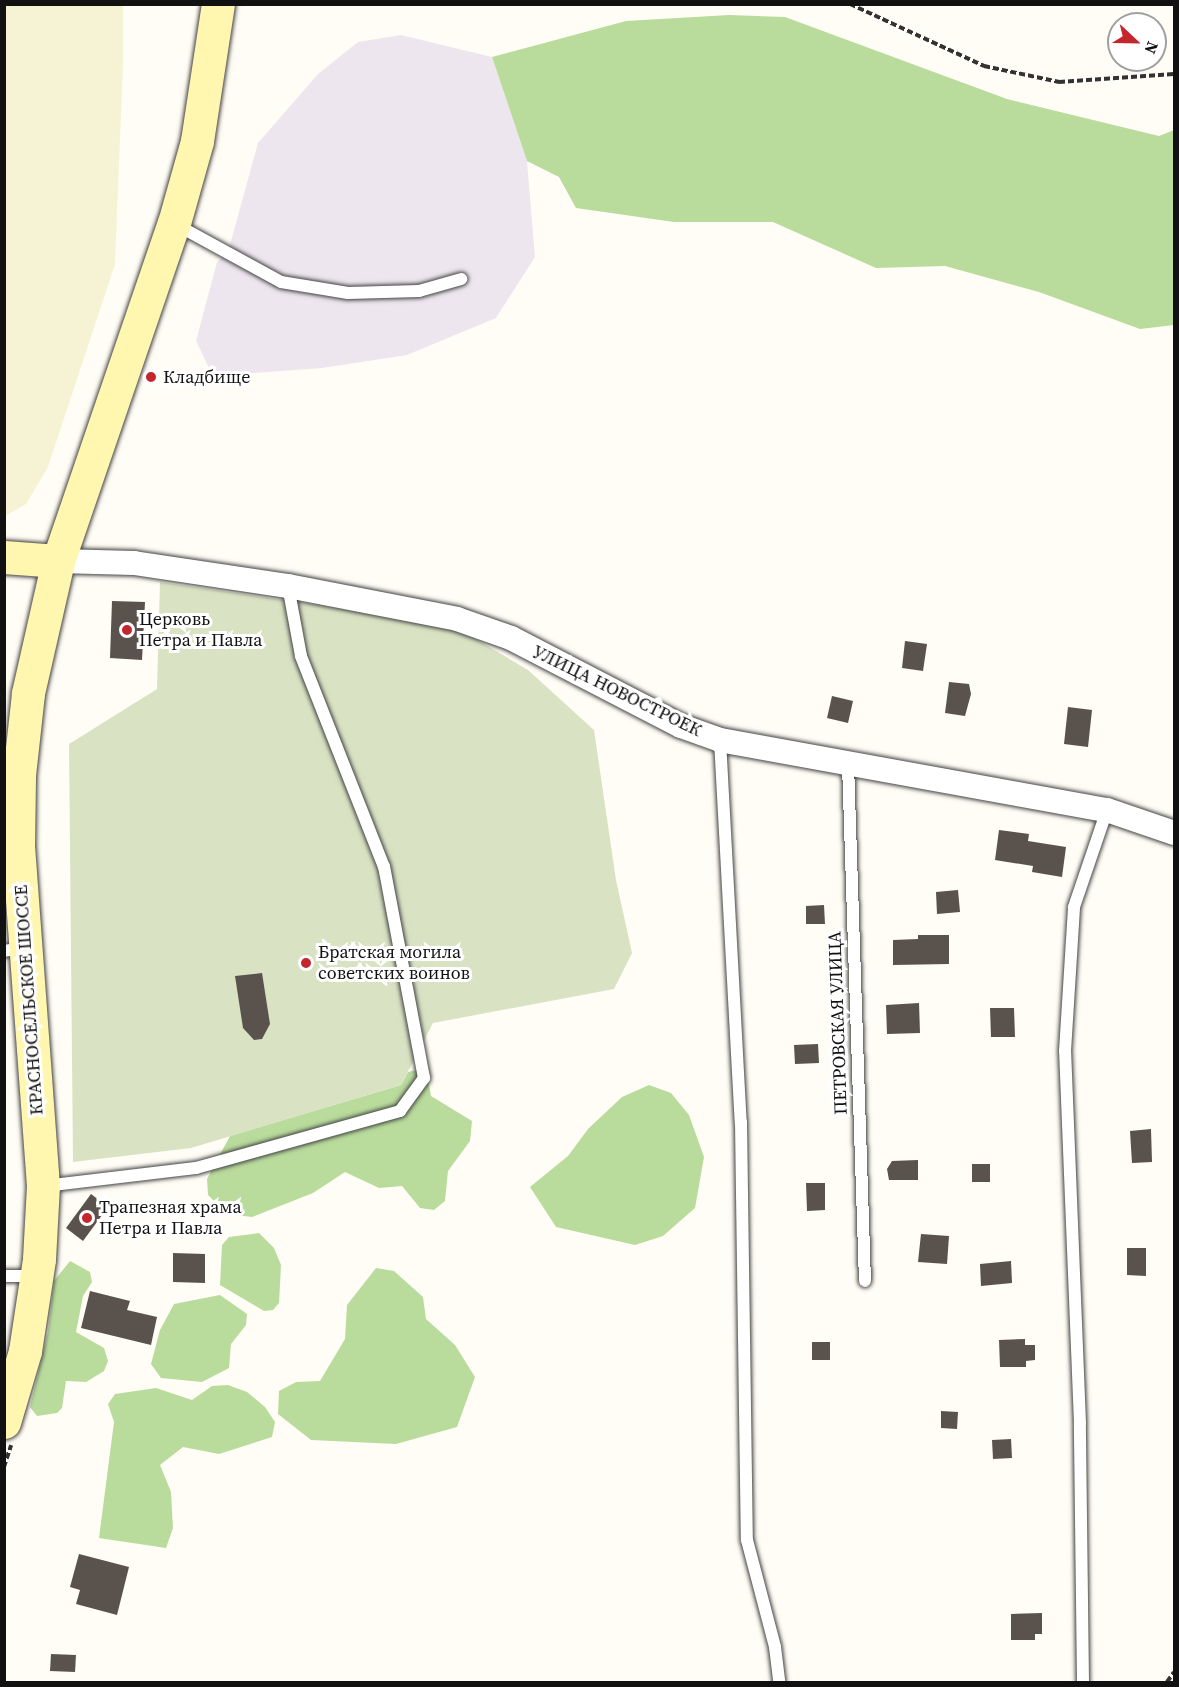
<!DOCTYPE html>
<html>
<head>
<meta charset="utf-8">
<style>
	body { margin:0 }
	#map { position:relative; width:1179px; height:1687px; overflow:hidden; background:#fffdf5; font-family:"Source Serif 4",serif }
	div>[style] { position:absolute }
	.industrial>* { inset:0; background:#eee6ef }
	.farmland>* { inset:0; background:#f6f3d4 }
	.forest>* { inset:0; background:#b9dc9c }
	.cemetery>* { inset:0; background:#d9e3c4 }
	.building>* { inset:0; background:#5a524d }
	.path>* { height:4px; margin-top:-2px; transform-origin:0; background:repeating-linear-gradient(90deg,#333 0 6px,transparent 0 9px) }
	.roads { filter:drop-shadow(0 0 2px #444) drop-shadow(0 0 2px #444) }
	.lane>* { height:12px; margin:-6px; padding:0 6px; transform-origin:6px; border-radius:6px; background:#fff }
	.street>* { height:24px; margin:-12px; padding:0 12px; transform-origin:12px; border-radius:12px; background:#fff }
	.secondary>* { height:33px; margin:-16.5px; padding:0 16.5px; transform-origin:16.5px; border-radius:16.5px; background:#fff6b0 }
	.dots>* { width:16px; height:16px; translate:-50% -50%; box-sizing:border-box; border:3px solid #fff; border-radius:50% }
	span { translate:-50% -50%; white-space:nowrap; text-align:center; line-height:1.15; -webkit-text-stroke:6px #fff; paint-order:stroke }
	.poi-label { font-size:18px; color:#111 }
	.left { translate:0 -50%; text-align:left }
	.street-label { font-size:18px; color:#111 }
	.frame { position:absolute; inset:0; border:6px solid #111; pointer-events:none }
	.north { position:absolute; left:1107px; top:12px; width:60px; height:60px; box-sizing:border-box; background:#fff; border:2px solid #a0a0a0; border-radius:50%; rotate:112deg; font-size:16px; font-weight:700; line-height:24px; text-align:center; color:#111 }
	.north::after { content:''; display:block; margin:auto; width:21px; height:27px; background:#c4262e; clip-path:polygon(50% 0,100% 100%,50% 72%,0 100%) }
</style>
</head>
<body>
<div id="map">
	<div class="industrial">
		<div style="clip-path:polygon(401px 35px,492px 57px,527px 161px,535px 257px,496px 318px,407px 355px,322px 368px,213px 376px,196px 341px,217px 262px,228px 252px,258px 143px,318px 74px,358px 42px)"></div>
	</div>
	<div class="farmland">
		<div style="clip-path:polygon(5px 4px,123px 5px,123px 64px,115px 264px,48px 467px,26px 504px,5px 516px)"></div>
	</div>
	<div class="forest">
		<div style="clip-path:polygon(729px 15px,785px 17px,1007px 99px,1159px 136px,1174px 130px,1174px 325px,1140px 329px,1039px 292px,945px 266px,876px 268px,773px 222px,674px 222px,576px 208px,559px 177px,527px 161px,492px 57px,626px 21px)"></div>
		<div style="clip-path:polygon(416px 1070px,428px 1080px,431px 1096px,472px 1121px,470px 1141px,448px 1171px,445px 1201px,434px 1210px,420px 1208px,402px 1186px,379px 1188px,345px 1172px,313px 1193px,252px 1217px,227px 1214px,208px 1195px,207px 1179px,230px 1136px,401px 1085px,408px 1072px)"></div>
		<div style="clip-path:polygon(649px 1085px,671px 1093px,689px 1115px,704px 1157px,695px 1208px,663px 1236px,635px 1245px,556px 1227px,530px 1187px,568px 1156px,588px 1129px,622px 1097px)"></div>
		<div style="clip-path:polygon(259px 1233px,274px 1248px,281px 1265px,279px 1303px,273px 1310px,264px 1311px,220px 1285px,222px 1245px,229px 1237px)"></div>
		<div style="clip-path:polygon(70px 1261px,90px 1272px,92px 1282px,83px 1296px,76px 1332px,104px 1348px,108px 1361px,104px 1371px,86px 1382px,66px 1381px,62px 1408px,57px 1413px,37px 1416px,30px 1407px,48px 1332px,54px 1281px)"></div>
		<div style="clip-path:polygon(376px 1268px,394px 1271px,423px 1297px,426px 1319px,455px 1345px,475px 1377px,457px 1427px,396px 1444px,311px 1440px,278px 1414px,279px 1391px,296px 1382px,320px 1381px,345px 1339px,347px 1305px)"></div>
		<div style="clip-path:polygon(220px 1295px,247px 1314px,246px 1325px,231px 1344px,229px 1368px,202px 1382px,161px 1378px,151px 1364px,160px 1330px,174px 1304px)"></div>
		<div style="clip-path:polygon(228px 1385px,247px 1392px,265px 1407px,275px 1422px,272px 1437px,219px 1454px,183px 1447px,160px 1465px,171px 1492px,173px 1528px,166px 1548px,99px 1538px,114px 1422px,108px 1404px,115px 1394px,156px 1388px,192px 1400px,212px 1386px)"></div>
	</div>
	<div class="cemetery">
		<div style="clip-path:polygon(160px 582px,325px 606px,464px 632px,528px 670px,594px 730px,616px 880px,632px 953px,614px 989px,433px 1023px,401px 1085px,191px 1148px,73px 1162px,69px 744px,157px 689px)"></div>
	</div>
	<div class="building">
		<div style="clip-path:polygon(112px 601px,145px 602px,142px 660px,110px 658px)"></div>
		<div style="clip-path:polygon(905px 641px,927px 644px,923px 671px,902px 668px)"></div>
		<div style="clip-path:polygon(949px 682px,969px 684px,971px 694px,965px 716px,945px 713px)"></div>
		<div style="clip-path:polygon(832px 696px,853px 701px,848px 723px,827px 718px)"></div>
		<div style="clip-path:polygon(1068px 707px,1092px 710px,1088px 747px,1064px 744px)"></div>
		<div style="clip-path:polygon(999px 830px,1029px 834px,1028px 841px,1066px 847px,1062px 877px,1032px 872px,1033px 866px,995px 860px)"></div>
		<div style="clip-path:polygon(958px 890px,960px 912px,937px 914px,936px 892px)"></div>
		<div style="clip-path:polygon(824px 905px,825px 924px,806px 924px,806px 906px)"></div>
		<div style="clip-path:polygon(918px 935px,949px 935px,949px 964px,893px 965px,893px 940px,918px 939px)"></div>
		<div style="clip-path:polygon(262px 973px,270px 1024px,262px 1039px,254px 1040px,243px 1028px,235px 976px)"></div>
		<div style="clip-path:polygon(919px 1003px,920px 1033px,887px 1034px,886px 1005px)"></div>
		<div style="clip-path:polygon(990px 1008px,1014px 1008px,1015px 1037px,991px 1037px)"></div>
		<div style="clip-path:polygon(818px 1044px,819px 1063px,795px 1064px,794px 1045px)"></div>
		<div style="clip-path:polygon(1151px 1129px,1152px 1162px,1132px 1163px,1130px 1131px)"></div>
		<div style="clip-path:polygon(918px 1160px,918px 1180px,889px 1180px,887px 1169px,892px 1161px)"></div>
		<div style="clip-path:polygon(972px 1164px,990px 1164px,990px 1182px,972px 1182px)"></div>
		<div style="clip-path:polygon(806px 1183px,825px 1183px,825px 1210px,807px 1211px)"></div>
		<div style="clip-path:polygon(91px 1194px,108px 1207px,83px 1241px,66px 1228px)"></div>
		<div style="clip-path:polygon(921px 1234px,949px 1236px,947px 1264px,918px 1262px)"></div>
		<div style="clip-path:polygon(1127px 1248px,1146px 1248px,1146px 1276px,1127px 1275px)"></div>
		<div style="clip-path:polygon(173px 1253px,205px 1254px,205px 1283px,173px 1282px)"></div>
		<div style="clip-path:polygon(1011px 1261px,1012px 1283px,981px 1286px,980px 1264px)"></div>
		<div style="clip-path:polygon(90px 1291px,130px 1301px,127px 1310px,157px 1317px,151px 1345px,81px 1328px)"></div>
		<div style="clip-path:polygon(1025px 1339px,1025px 1345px,1035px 1345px,1035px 1360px,1026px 1361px,1026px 1367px,1000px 1367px,999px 1340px)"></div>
		<div style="clip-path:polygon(812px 1342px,830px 1342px,830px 1360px,812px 1360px)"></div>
		<div style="clip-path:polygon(941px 1411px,958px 1412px,957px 1429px,941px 1428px)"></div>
		<div style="clip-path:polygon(1011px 1439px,1012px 1458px,993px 1459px,992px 1440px)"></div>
		<div style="clip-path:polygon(79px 1554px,129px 1567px,117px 1615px,76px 1604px,80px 1590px,70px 1587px)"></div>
		<div style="clip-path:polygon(1042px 1613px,1042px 1634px,1035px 1634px,1035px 1640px,1011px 1640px,1011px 1614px)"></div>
		<div style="clip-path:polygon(51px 1654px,76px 1655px,75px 1672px,50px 1671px)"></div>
	</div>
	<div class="path">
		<div style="left:850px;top:4px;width:148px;rotate:24.8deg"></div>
		<div style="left:984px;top:66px;width:77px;rotate:12deg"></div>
		<div style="left:1059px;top:82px;width:115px;rotate:-4deg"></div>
		<div style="left:4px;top:1467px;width:23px;rotate:-72deg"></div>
		<div style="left:1167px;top:1682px;width:12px;rotate:-55deg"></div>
	</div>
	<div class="roads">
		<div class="lane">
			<div style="left:175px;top:224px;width:121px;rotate:28.7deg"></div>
			<div style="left:281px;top:282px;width:68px;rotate:9.3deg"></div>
			<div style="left:348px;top:293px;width:71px;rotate:-1.6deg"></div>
			<div style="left:419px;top:291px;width:44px;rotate:-15.9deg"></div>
			<div style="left:720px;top:740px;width:383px;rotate:86.9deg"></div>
			<div style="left:741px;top:1122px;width:418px;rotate:89.2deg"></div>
			<div style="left:747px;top:1540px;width:111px;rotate:75.3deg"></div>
			<div style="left:775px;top:1647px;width:35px;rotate:83deg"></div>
			<div style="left:848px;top:764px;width:517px;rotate:88.12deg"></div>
			<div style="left:4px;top:951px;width:20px;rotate:-9deg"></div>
			<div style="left:44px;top:1186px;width:153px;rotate:-6.8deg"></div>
			<div style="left:196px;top:1168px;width:212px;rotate:-15.6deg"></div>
			<div style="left:400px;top:1111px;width:41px;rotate:-54deg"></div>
			<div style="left:424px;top:1078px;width:215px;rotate:-100.7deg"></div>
			<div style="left:384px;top:867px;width:227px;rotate:-111.5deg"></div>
			<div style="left:301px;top:656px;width:71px;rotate:-100.5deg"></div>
			<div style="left:4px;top:1276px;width:31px"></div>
			<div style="left:1083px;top:1682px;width:259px;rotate:-90.7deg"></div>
			<div style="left:1080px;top:1423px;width:372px;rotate:-92.3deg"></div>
			<div style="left:1065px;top:1051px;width:144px;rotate:-86.4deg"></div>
			<div style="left:1074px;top:907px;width:102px;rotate:-71.2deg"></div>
		</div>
		<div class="street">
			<div style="left:58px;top:561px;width:76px;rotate:1.5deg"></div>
			<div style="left:134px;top:563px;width:156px;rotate:8.5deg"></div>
			<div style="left:288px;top:586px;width:172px;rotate:11deg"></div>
			<div style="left:457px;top:619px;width:57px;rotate:19.4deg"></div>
			<div style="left:511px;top:638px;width:191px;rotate:27.4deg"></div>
			<div style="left:681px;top:726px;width:41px;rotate:19.7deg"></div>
			<div style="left:720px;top:740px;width:393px;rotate:10.3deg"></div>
			<div style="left:1107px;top:810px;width:71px;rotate:18.9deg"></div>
		</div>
		<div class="secondary">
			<div style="left:4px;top:557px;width:54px;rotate:4.2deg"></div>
			<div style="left:4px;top:1422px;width:74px;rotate:-73.5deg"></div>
			<div style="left:25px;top:1351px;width:93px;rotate:-81.3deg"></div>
			<div style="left:39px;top:1259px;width:73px;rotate:-86.9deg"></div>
			<div style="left:43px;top:1186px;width:338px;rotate:-94.2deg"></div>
			<div style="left:18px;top:849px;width:74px;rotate:-89.2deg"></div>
			<div style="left:19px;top:775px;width:82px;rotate:-83.7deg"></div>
			<div style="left:28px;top:693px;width:135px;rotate:-77.2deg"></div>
			<div style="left:58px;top:561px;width:357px;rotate:-71.1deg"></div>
			<div style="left:174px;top:223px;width:85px;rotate:-74.3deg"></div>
			<div style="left:197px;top:141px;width:139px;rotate:-81.3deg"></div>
		</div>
	</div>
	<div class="dots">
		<div style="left:151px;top:377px;background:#c4262e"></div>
		<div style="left:127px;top:630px;background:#c4262e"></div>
		<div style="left:306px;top:963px;background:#c4262e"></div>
		<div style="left:87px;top:1218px;background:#c4262e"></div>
	</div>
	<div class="poi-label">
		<span class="left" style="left:163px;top:377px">Кладбище</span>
		<span class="left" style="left:139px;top:630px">Церковь<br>Петра и Павла</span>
		<span class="left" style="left:318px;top:963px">Братская могила<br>советских воинов</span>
		<span class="left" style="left:99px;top:1218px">Трапезная храма<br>Петра и Павла</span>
	</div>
	<div class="street-label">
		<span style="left:617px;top:691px;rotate:26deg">УЛИЦА НОВОСТРОЕК</span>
		<span style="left:29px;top:1000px;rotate:-94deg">КРАСНОСЕЛЬСКОЕ ШОССЕ</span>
		<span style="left:838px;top:1023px;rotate:-92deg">ПЕТРОВСКАЯ УЛИЦА</span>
	</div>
	<div class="frame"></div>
	<div class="north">N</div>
</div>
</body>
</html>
